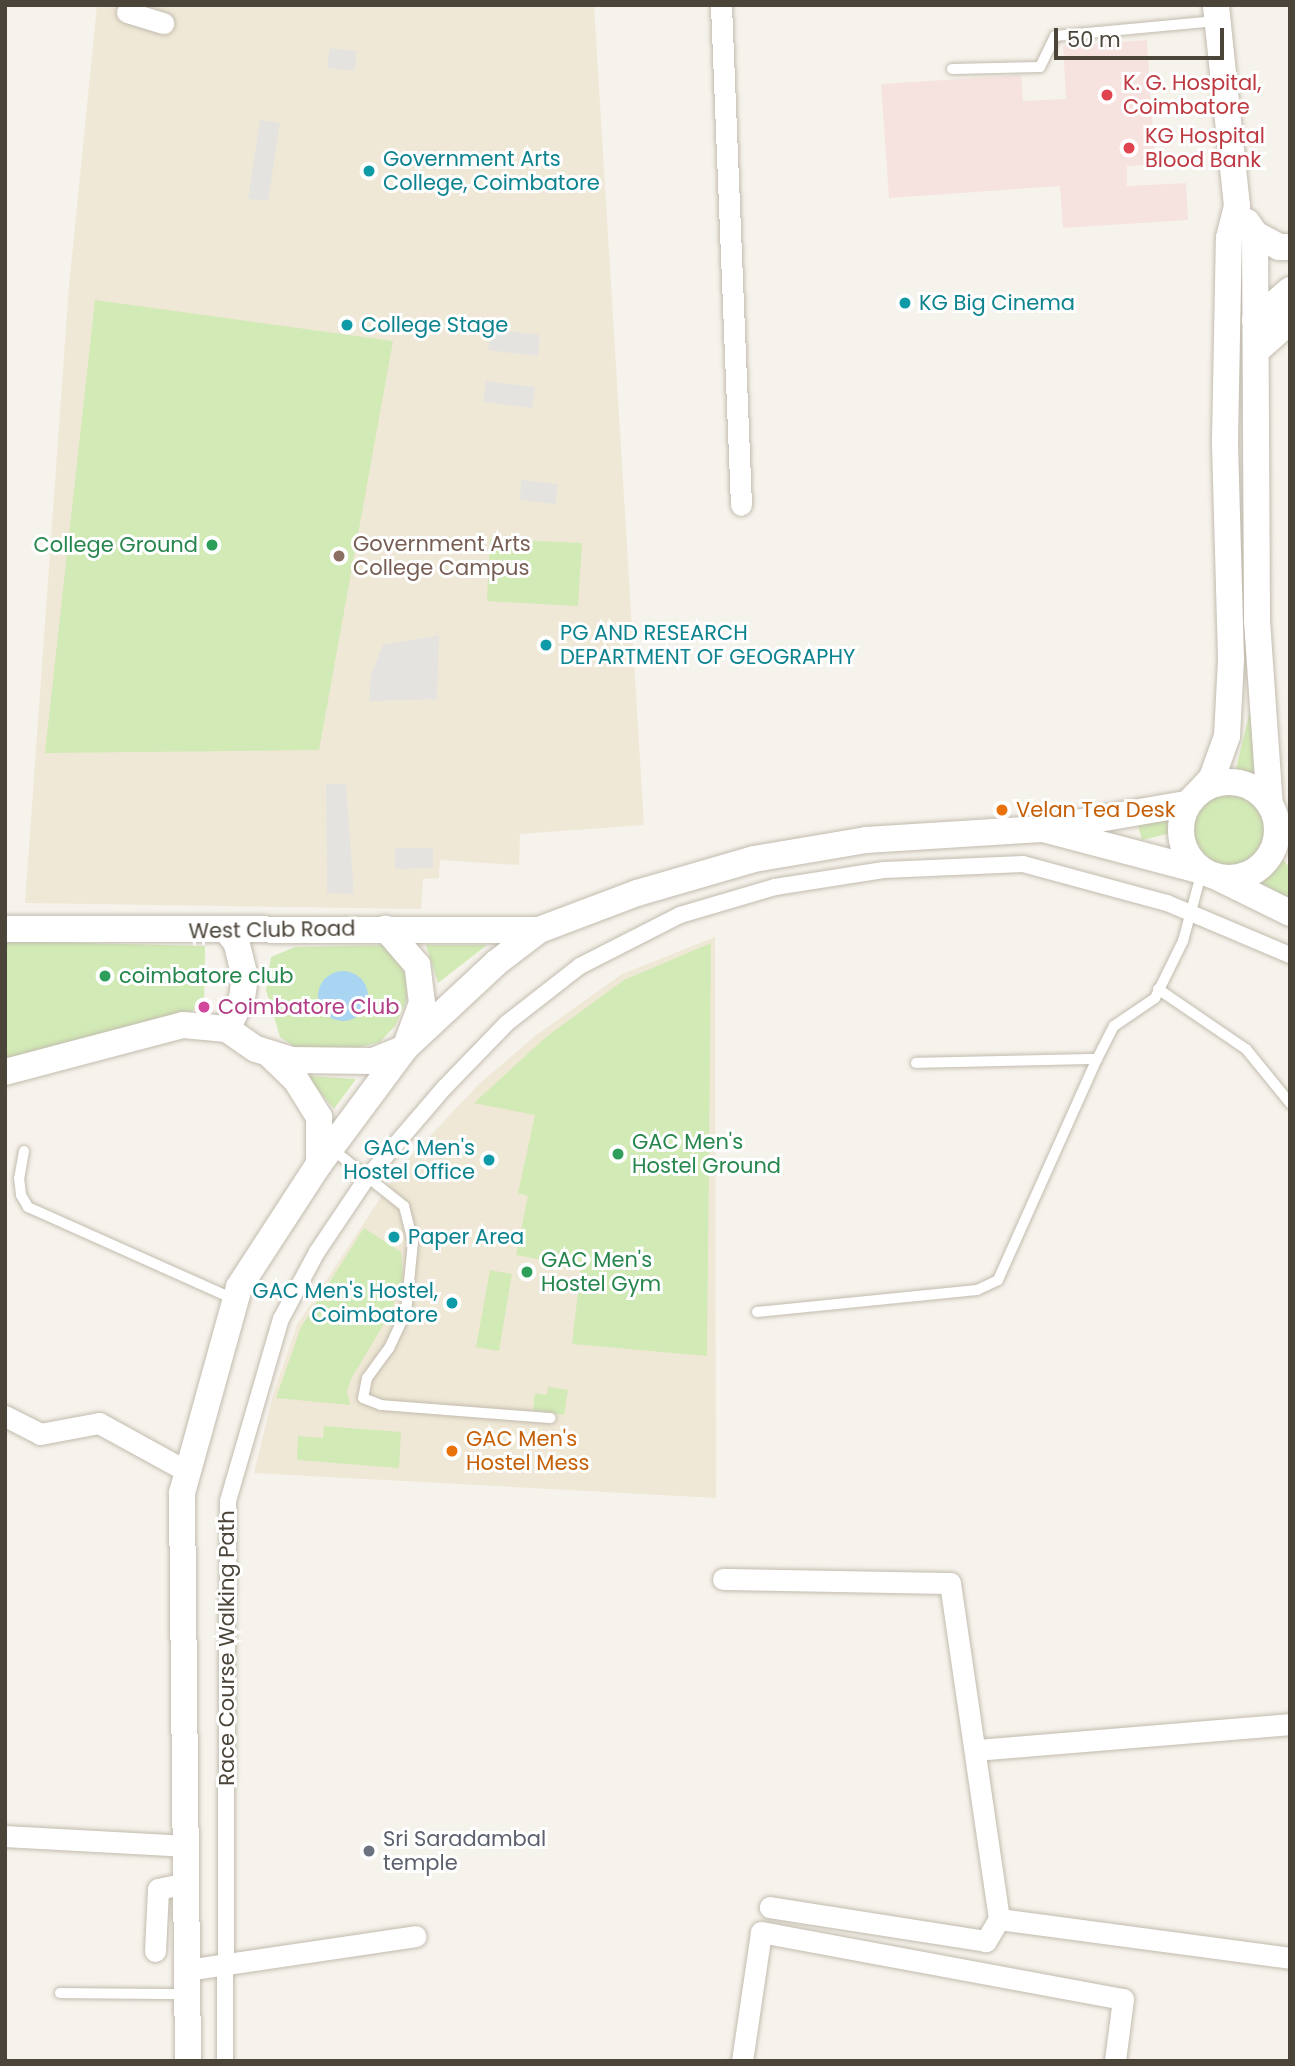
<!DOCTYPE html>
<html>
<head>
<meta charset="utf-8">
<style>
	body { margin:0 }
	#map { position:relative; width:1295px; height:2066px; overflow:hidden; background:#f6f3ec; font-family:Poppins,sans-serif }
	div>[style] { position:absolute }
	.education>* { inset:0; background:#efe8d6 }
	.medical>* { inset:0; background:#f6e3e0 }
	.green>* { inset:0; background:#d2eab5 }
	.round { border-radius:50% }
	.parking>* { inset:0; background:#e5e3e0 }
	.water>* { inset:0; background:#a9d4f2 }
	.roads { filter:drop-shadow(0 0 2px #c2bbae) drop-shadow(0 0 2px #c2bbae) }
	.service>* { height:10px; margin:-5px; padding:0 5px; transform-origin:5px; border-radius:5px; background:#fff }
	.pedestrian>* { height:16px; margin:-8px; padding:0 8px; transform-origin:8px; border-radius:8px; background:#fff }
	.minor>* { height:21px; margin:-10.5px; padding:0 10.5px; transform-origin:10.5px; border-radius:10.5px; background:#fff }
	.tertiary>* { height:26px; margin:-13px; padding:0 13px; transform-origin:13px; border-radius:13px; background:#fff }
	.tertiary>.ring { margin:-13px; padding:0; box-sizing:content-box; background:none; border:26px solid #fff; border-radius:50% }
	.dots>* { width:19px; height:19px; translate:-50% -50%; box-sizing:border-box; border:4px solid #fff; border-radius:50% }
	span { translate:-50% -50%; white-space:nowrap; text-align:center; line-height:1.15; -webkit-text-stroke:6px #fff; paint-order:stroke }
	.health-label { font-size:21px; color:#be3a42 }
	.left { translate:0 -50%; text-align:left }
	.culture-label { font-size:21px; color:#0d838f }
	.right { translate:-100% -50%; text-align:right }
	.education-label { font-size:21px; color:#785e54 }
	.leisure-label { font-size:21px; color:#27864d }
	.food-label { font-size:21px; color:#c56008 }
	.street-label { font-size:21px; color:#4b4439 }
	.hotel-label { font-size:21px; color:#b23c85 }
	.worship-label { font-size:21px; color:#5b616d }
	.frame { position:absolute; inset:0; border:7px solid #4b4439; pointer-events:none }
	.scale { position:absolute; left:1054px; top:28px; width:170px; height:32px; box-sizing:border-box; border:4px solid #4b4439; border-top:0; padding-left:9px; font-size:21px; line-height:24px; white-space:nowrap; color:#4b4439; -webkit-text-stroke:5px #fff; paint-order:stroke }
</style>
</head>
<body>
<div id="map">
	<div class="education">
		<div style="clip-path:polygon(97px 5px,594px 5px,644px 825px,520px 834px,519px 865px,440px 860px,439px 878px,423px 879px,421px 909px,25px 903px,69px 286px)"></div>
		<div style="clip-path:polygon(715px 937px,716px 1498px,254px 1473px,273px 1395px,297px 1325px,400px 1168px,478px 1085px,535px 1036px,622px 974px)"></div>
	</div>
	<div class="medical">
		<div style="clip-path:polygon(1147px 40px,1155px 164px,1127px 166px,1127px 186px,1186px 183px,1188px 220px,1063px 228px,1060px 186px,889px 198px,881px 84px,1021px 75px,1023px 101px,1066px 99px,1063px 46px)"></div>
	</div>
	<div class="green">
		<div style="clip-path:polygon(95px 300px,393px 341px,319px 750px,45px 753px)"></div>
		<div style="clip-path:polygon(490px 539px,582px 543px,578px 606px,487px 601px)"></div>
		<div style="clip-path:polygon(1254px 694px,1259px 778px,1246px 778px,1235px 773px)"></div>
		<div class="round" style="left:1188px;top:789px;width:82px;height:82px"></div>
		<div style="clip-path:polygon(1172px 816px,1175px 832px,1142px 840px,1138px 826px)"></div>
		<div style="clip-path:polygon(1283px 859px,1290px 868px,1290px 900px,1262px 885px,1270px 868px)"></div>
		<div style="clip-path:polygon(5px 941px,205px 946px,204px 1007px,5px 1071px)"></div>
		<div style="clip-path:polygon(711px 943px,707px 1356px,572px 1344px,581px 1267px,516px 1255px,528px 1196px,518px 1193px,535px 1115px,474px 1103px,546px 1037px,624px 980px)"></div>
		<div style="clip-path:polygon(390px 945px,406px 972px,407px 1000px,395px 1026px,380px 1042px,348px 1050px,296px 1048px,280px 1037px,266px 990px,271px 957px,295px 947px)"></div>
		<div style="clip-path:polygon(426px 945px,487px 945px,438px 983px)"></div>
		<div style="clip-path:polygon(307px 1076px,356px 1079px,334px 1109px)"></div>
		<div style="clip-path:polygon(364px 1228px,401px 1252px,403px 1277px,391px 1312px,351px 1379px,347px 1391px,350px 1405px,276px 1398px,301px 1327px)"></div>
		<div style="clip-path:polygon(490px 1270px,512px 1274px,499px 1351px,476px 1347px)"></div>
		<div style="clip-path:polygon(548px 1387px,568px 1390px,564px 1415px,533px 1410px,535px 1393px,547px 1395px)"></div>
		<div style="clip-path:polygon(324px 1426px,401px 1432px,399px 1468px,297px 1460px,298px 1436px,323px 1438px)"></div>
	</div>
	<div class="parking">
		<div style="clip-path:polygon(330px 48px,357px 51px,355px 71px,327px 68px)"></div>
		<div style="clip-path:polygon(260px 120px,280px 123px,268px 201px,248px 199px)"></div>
		<div style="clip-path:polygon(491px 329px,540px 335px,538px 356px,488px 350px)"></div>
		<div style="clip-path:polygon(486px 381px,535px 387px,532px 408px,483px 402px)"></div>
		<div style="clip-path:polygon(521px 480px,558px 484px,556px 504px,520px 500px)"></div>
		<div style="clip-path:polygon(439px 635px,437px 699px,369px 701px,371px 675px,383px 645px)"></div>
		<div style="clip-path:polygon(326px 784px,346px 784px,354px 894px,327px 893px)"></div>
		<div style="clip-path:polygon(395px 848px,433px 848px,433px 868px,395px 869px)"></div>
	</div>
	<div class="water">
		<div class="round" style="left:318px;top:971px;width:50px;height:50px"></div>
	</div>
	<div class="roads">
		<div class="service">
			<div style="left:952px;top:69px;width:88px;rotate:-1.3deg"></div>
			<div style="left:1040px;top:67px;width:34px;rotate:-64deg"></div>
			<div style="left:1055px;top:36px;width:162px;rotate:-5.3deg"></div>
			<div style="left:1158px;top:989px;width:107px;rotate:34.3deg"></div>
			<div style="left:1246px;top:1049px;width:70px;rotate:50.8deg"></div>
			<div style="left:916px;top:1063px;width:181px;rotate:-1.3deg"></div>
			<div style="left:332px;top:1149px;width:92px;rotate:38.4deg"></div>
			<div style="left:404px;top:1206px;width:37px;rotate:76deg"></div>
			<div style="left:413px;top:1242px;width:70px;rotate:95.7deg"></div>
			<div style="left:406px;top:1312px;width:40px;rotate:115deg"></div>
			<div style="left:389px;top:1348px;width:37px;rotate:126deg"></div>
			<div style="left:367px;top:1378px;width:20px;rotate:101deg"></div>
			<div style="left:363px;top:1398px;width:19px;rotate:21deg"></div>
			<div style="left:381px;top:1405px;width:170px;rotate:4.4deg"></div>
			<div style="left:24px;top:1151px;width:27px;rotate:100deg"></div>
			<div style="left:19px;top:1178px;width:17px;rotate:83deg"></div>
			<div style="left:21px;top:1195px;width:14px;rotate:60deg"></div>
			<div style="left:28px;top:1207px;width:228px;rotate:24.1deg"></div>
			<div style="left:757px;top:1312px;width:221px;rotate:-5.7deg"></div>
			<div style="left:977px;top:1290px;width:23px;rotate:-25deg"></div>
			<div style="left:998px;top:1280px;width:242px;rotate:-65.9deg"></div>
			<div style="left:1097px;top:1059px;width:37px;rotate:-63deg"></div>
			<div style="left:1114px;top:1026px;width:50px;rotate:-34.3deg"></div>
			<div style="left:1155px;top:998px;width:64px;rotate:-63.8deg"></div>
			<div style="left:1183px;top:941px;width:73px;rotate:-74.8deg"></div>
			<div style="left:60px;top:1993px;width:126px;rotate:0.5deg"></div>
		</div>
		<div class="pedestrian">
			<div style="left:225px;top:2061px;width:560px;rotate:-89.69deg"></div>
			<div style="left:228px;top:1501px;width:190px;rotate:-73.8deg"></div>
			<div style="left:281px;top:1319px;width:76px;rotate:-61.8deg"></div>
			<div style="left:317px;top:1252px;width:88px;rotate:-56.1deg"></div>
			<div style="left:366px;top:1179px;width:120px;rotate:-49.4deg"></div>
			<div style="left:444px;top:1088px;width:91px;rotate:-45.9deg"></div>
			<div style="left:507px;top:1023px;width:93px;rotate:-38deg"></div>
			<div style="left:580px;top:966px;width:112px;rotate:-27deg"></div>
			<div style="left:680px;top:915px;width:99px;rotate:-16.4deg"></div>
			<div style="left:775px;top:887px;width:110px;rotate:-8.9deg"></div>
			<div style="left:884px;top:870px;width:139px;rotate:-2.5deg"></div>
			<div style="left:1023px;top:864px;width:149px;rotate:15.2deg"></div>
			<div style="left:1167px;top:903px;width:134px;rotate:22.9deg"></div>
		</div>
		<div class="minor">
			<div style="left:721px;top:5px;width:500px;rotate:87.71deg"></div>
			<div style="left:127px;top:12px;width:38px;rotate:17deg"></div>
			<div style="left:5px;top:1416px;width:39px;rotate:27deg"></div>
			<div style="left:40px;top:1434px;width:60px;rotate:-10.6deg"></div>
			<div style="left:99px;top:1423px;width:102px;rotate:28.8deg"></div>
			<div style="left:723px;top:1579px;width:227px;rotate:1deg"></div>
			<div style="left:950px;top:1583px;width:340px;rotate:81.7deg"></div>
			<div style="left:999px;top:1919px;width:26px;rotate:121deg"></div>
			<div style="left:986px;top:1941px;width:219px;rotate:-171.1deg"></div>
			<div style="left:976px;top:1750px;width:315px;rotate:-4.7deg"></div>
			<div style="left:5px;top:1836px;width:182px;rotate:3.1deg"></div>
			<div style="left:999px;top:1919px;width:294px;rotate:7.6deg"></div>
			<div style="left:155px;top:1951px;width:62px;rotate:-87.2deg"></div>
			<div style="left:158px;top:1889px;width:30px;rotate:-12deg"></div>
			<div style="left:186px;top:1970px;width:232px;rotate:-8.4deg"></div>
			<div style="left:742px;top:2061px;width:130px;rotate:-81.6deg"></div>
			<div style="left:761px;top:1932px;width:368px;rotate:10.5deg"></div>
			<div style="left:1123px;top:1999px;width:63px;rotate:97.4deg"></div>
		</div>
		<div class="tertiary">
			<div style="left:1247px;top:222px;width:14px;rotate:56deg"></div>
			<div style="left:1255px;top:234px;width:27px;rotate:28deg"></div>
			<div style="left:1279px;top:247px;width:11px"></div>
			<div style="left:1255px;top:234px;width:387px;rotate:89.7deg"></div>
			<div style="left:1257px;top:621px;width:184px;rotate:86deg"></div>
			<div style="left:1255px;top:320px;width:46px;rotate:-40.6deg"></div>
			<div style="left:1256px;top:351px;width:45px;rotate:-41.4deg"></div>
			<div class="ring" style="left:1181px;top:782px;width:70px;height:70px"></div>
			<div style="left:1198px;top:793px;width:21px;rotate:-47deg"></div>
			<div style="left:1212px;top:778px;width:45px;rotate:-70.3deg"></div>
			<div style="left:1227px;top:736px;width:77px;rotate:-87deg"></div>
			<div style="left:1231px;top:659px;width:219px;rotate:-91.6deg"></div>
			<div style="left:1225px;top:440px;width:202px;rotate:-88.9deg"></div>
			<div style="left:1229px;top:238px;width:33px;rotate:-76deg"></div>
			<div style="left:1237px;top:206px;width:202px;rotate:-96deg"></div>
			<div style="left:1047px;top:830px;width:160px;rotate:14.8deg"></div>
			<div style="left:1219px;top:878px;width:79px;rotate:26.2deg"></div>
			<div style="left:5px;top:929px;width:534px;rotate:0.11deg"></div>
			<div style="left:227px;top:1029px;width:34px;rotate:-64deg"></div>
			<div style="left:242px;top:998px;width:21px;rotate:-82deg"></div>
			<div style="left:245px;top:977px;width:36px;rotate:-104deg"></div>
			<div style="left:236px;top:942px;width:14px;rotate:-129deg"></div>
			<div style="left:270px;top:1055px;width:36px;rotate:44deg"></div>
			<div style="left:296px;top:1080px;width:44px;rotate:58.1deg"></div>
			<div style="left:319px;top:1117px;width:47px;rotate:90deg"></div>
			<div style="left:5px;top:1072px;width:184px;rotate:-14.8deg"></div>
			<div style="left:183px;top:1025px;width:44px;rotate:5.2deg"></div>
			<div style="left:227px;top:1029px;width:35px;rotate:35deg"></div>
			<div style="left:256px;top:1049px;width:37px;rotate:17deg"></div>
			<div style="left:291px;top:1060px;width:82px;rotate:0.7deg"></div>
			<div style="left:373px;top:1061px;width:35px;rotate:-22deg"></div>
			<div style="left:405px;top:1048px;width:48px;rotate:-69.3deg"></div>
			<div style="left:422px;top:1003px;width:38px;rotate:-97deg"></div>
			<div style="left:417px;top:965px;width:48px;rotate:-130.7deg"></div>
			<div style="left:188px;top:2061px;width:568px;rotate:-90.61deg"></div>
			<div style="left:182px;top:1493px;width:214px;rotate:-74.5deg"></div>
			<div style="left:239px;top:1287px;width:147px;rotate:-57deg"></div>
			<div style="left:319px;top:1164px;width:144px;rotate:-53.4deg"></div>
			<div style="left:405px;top:1048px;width:125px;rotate:-43deg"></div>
			<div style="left:496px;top:963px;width:54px;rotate:-37.5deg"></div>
			<div style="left:539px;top:930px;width:105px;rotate:-20.7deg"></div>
			<div style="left:637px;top:893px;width:122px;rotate:-16.2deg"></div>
			<div style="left:754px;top:859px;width:114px;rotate:-9.6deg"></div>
			<div style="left:866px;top:840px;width:175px;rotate:-3.6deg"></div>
			<div style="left:1041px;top:829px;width:147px;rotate:-9.8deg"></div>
		</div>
	</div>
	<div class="dots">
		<div style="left:1107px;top:95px;background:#e0444e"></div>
		<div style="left:1129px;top:148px;background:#e0444e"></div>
		<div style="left:369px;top:171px;background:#0f9aa8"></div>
		<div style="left:905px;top:303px;background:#0f9aa8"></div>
		<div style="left:347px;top:325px;background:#0f9aa8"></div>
		<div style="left:212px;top:545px;background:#2e9e5b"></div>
		<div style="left:339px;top:556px;background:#8d6e63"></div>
		<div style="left:546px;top:645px;background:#0f9aa8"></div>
		<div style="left:1002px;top:810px;background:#e8710a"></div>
		<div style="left:105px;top:976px;background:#2e9e5b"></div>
		<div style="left:204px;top:1007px;background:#d1479c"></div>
		<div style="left:618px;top:1154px;background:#2e9e5b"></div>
		<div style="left:489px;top:1160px;background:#0f9aa8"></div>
		<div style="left:394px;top:1237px;background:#0f9aa8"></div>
		<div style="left:527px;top:1272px;background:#2e9e5b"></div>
		<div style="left:452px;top:1303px;background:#0f9aa8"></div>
		<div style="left:452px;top:1451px;background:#e8710a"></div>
		<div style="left:369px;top:1851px;background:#6b7280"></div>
	</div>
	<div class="health-label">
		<span class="left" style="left:1123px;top:95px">K. G. Hospital,<br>Coimbatore</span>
		<span class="left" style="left:1145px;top:148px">KG Hospital<br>Blood Bank</span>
	</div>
	<div class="culture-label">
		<span class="left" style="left:383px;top:171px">Government Arts<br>College, Coimbatore</span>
		<span class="left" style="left:919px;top:303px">KG Big Cinema</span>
		<span class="left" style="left:361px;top:325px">College Stage</span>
		<span class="left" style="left:560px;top:645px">PG AND RESEARCH<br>DEPARTMENT OF GEOGRAPHY</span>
		<span class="right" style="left:475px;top:1160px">GAC Men's<br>Hostel Office</span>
		<span class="left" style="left:408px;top:1237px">Paper Area</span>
		<span class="right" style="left:438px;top:1303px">GAC Men's Hostel,<br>Coimbatore</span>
	</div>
	<div class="education-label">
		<span class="left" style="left:353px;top:556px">Government Arts<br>College Campus</span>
	</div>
	<div class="leisure-label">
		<span class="right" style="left:198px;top:545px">College Ground</span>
		<span class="left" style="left:119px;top:976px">coimbatore club</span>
		<span class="left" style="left:632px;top:1154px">GAC Men's<br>Hostel Ground</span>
		<span class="left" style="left:541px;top:1272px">GAC Men's<br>Hostel Gym</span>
	</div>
	<div class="food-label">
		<span class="left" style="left:1016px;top:810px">Velan Tea Desk</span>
		<span class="left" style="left:466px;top:1451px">GAC Men's<br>Hostel Mess</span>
	</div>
	<div class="street-label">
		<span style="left:272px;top:930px;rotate:-1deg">West Club Road</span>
		<span style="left:227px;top:1648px;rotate:-90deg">Race Course Walking Path</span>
	</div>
	<div class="hotel-label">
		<span class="left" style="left:218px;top:1007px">Coimbatore Club</span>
	</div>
	<div class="worship-label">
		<span class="left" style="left:383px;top:1851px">Sri Saradambal<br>temple</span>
	</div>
	<div class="frame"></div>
	<div class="scale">50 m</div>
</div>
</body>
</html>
